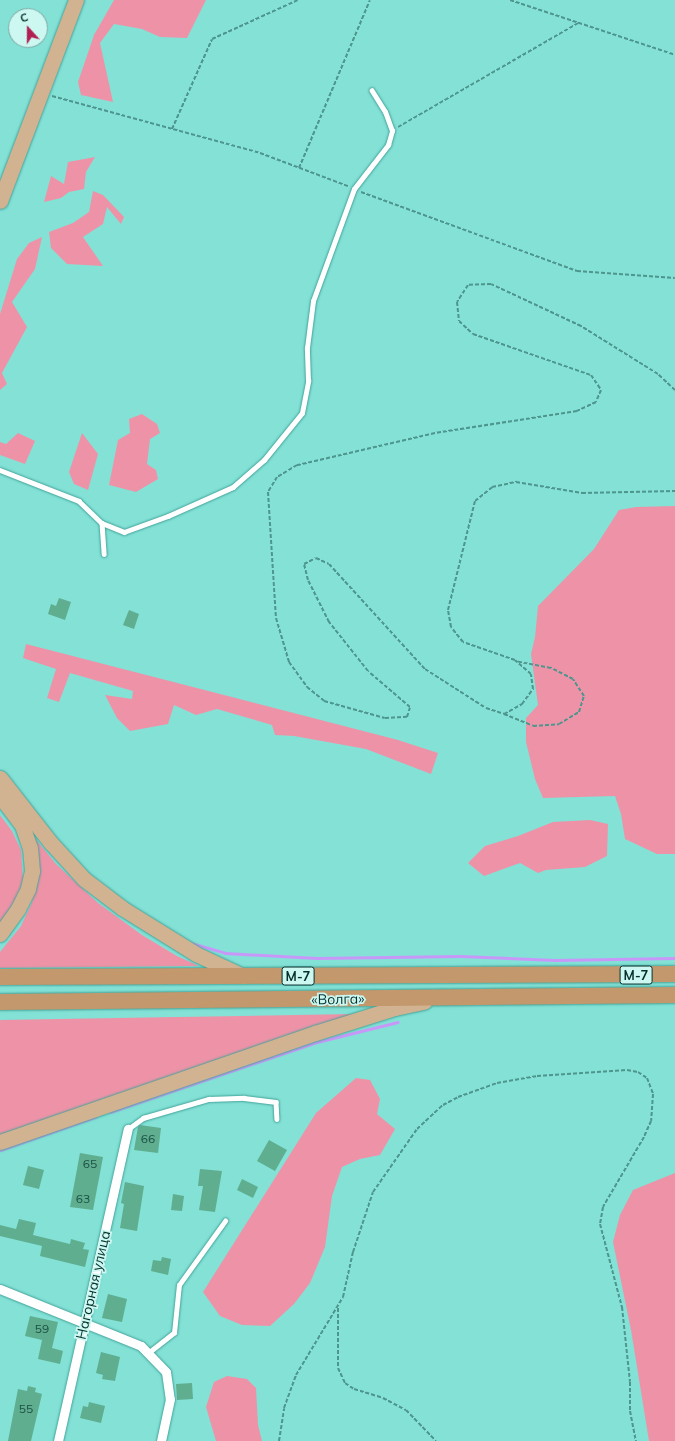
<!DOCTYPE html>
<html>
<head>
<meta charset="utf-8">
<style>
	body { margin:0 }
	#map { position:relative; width:675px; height:1441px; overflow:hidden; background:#83e1d6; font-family:Mulish,sans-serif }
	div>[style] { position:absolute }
	.green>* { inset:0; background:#ee93a7 }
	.stream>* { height:3px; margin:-1.5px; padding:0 1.5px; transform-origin:1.5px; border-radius:1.5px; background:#c898f9 }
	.building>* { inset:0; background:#5fae8f }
	.path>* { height:2px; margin-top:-1px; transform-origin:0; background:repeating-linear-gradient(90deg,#4d958d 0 4px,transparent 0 6px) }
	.roads { filter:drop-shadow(0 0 1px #43a399) drop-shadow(0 0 1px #43a399) }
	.service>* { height:4.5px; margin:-2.25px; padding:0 2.25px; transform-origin:2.25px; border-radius:2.25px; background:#fff }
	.minor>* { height:9px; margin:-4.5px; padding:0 4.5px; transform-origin:4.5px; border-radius:4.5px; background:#fff }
	.primary>* { height:15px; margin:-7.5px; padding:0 7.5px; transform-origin:7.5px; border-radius:7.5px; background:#d1b291 }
	.trunk>* { height:16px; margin:-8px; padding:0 8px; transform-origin:8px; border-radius:8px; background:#c2986c }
	span { translate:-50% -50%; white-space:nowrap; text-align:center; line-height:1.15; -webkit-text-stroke:3.5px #cdf8f2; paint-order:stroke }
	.number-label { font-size:12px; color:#1c5045 }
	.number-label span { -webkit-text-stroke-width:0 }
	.shield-label span { padding:1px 3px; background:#cdf8f2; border:1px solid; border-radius:3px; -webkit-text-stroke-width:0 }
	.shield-label { font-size:13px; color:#05302c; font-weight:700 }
	.street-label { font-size:14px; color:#05302c }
	.north { position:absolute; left:8px; top:8px; width:40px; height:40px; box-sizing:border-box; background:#cdf8f2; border:1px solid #7da8a3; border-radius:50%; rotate:339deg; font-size:11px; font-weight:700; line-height:16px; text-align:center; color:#05302c }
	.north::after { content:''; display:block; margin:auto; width:14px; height:18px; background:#b02053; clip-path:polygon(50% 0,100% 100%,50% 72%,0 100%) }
</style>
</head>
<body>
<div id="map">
	<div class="green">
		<div style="clip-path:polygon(114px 0,206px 0,187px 38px,160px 37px,142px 29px,114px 24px,100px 43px,113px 102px,81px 95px,78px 82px,94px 35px)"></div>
		<div style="clip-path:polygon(95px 157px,86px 172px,84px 189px,69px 192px,61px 198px,44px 202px,51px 176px,64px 184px,68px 162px)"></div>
		<div style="clip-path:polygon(93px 191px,103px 195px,124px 217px,121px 224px,107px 207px,103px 224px,83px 237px,103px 266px,67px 264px,51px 248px,49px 232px,73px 223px,89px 212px)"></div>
		<div style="clip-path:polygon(42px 237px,35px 269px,12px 302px,27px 327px,2px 373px,7px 384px,0 390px,0 314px,17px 259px,29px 243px)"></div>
		<div style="clip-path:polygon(142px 414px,157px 424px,160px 433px,150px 439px,147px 464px,156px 470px,158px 479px,136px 492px,109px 485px,118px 440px,130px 433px,129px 419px)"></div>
		<div style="clip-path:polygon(18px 433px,35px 441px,25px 464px,0 455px,0 442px,6px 444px)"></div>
		<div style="clip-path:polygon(82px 433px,98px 454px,88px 490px,74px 484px,69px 472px)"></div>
		<div style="clip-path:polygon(675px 506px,675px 854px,657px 854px,625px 839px,621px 814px,615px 796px,543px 798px,535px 779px,526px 742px,526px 718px,538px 705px,531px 654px,535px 637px,538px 606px,594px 549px,619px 510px,636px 507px)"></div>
		<div style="clip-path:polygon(26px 644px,398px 740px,438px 753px,431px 774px,366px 749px,294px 736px,275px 735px,272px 725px,217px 709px,196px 715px,174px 705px,168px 724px,130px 731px,117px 718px,105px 695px,132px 699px,133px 691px,70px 673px,59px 702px,47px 698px,56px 669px,23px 658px)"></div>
		<div style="clip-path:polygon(0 815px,12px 831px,21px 850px,23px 879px,16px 904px,0 926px)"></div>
		<div style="clip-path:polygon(590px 820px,608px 824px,607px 856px,585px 867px,546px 870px,538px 873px,520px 863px,484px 876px,468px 863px,485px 846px,518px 836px,553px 822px)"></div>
		<div style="clip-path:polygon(34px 837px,56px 864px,98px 903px,142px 935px,177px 956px,199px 966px,0 968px,0 952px,21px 926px,32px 902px,38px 875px)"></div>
		<div style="clip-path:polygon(353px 1014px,0 1135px,0 1020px)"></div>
		<div style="clip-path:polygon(356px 1078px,370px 1080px,380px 1099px,377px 1114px,395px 1129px,380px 1155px,360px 1159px,342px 1167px,332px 1196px,325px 1247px,310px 1283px,294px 1304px,270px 1326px,242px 1325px,220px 1316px,203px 1292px,316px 1113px)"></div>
		<div style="clip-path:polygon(675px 1173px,675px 1441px,649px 1441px,631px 1330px,613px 1242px,620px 1215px,633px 1190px)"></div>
		<div style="clip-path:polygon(227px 1376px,247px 1379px,256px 1388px,258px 1425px,262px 1441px,216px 1441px,206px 1407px,214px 1382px)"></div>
	</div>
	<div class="stream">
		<div style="left:191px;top:943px;width:35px;rotate:16deg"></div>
		<div style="left:225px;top:953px;width:92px;rotate:3.1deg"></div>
		<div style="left:317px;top:958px;width:143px;rotate:-0.8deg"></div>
		<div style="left:460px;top:956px;width:95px;rotate:2.4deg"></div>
		<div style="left:555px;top:960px;width:120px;rotate:-1deg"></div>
		<div style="left:110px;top:1112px;width:219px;rotate:-18.7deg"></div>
		<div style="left:317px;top:1042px;width:83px;rotate:-13.9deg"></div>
		<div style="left:0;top:1150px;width:101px;rotate:-19.2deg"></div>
	</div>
	<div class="building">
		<div style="clip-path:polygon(59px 598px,71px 602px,65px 620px,48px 614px,51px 604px,56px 606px)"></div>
		<div style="clip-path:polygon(129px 610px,139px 614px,134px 629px,123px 625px)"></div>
		<div style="clip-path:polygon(140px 1125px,161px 1128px,158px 1153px,134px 1150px,138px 1127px)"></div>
		<div style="clip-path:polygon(269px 1140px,287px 1150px,275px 1171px,257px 1161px)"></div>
		<div style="clip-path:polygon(80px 1153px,103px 1157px,93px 1210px,70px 1207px)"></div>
		<div style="clip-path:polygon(28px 1166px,44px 1170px,39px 1189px,23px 1185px)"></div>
		<div style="clip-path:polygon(200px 1169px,222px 1171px,215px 1212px,199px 1210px,203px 1186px,198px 1186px)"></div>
		<div style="clip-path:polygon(242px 1179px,258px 1187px,253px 1198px,237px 1190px)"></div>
		<div style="clip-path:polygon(125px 1182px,144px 1186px,137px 1231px,120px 1228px,124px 1204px,121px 1203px)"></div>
		<div style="clip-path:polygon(173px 1194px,184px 1196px,182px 1211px,171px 1210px)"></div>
		<div style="clip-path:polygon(19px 1219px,36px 1223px,33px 1235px,70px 1244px,71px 1239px,85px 1243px,83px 1249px,89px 1250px,85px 1267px,40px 1256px,42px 1246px,0 1236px,0 1225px,16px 1229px)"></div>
		<div style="clip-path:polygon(162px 1257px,171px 1259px,168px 1275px,151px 1271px,153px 1260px,161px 1261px)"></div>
		<div style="clip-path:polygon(108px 1294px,127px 1299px,122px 1322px,102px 1318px)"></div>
		<div style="clip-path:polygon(30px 1316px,58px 1322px,52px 1348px,63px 1351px,60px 1364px,38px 1359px,42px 1340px,25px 1336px)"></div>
		<div style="clip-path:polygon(101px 1352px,120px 1357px,115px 1381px,102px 1379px,103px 1375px,96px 1373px)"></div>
		<div style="clip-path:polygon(192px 1383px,193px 1399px,177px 1400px,176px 1384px)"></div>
		<div style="clip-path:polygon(28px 1386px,36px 1388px,35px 1392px,42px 1394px,31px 1441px,8px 1441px,18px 1389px,27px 1391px)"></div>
		<div style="clip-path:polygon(89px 1402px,105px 1406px,101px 1423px,80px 1418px,83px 1406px,88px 1407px)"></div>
	</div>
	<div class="path">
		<div style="left:510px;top:0;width:174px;rotate:18.4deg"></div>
		<div style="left:52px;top:96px;width:216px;rotate:15.3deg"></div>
		<div style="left:260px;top:153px;width:94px;rotate:20.6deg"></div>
		<div style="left:398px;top:127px;width:208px;rotate:-30deg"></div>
		<div style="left:172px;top:129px;width:98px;rotate:-66deg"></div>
		<div style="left:212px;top:39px;width:94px;rotate:-24.4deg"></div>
		<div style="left:299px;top:168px;width:182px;rotate:-67.1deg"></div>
		<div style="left:361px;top:192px;width:230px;rotate:20.1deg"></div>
		<div style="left:577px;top:271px;width:98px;rotate:4.1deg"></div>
		<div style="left:675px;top:390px;width:23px;rotate:-137deg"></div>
		<div style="left:658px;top:374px;width:91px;rotate:-148.1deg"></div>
		<div style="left:581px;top:326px;width:99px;rotate:-155deg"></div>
		<div style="left:491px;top:284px;width:23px;rotate:178deg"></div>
		<div style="left:468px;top:285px;width:20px;rotate:123deg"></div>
		<div style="left:457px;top:302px;width:19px;rotate:84deg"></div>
		<div style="left:459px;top:321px;width:19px;rotate:43deg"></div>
		<div style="left:473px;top:334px;width:125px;rotate:19.2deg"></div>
		<div style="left:591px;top:375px;width:18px;rotate:56deg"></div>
		<div style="left:601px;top:390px;width:13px;rotate:113deg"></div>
		<div style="left:596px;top:402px;width:21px;rotate:155deg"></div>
		<div style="left:577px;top:411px;width:144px;rotate:171.2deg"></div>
		<div style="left:435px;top:433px;width:142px;rotate:166.9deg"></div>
		<div style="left:297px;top:465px;width:23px;rotate:149deg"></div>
		<div style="left:277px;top:477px;width:17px;rotate:121deg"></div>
		<div style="left:268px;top:492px;width:126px;rotate:86.4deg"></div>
		<div style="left:276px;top:618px;width:46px;rotate:73.5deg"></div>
		<div style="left:289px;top:662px;width:31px;rotate:54deg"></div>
		<div style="left:307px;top:687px;width:22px;rotate:39deg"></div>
		<div style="left:324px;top:701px;width:63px;rotate:15.6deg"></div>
		<div style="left:385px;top:718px;width:22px;rotate:-3deg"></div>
		<div style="left:407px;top:717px;width:10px;rotate:-73deg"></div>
		<div style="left:410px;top:707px;width:55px;rotate:-139.4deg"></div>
		<div style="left:368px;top:671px;width:63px;rotate:-128.5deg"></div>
		<div style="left:329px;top:622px;width:47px;rotate:-116.6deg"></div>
		<div style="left:308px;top:580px;width:16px;rotate:-104deg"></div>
		<div style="left:304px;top:564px;width:13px;rotate:-27deg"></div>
		<div style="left:316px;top:558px;width:14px;rotate:25deg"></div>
		<div style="left:329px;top:564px;width:142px;rotate:47.6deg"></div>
		<div style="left:425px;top:669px;width:72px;rotate:32.6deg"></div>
		<div style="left:486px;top:708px;width:19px;rotate:18deg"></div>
		<div style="left:504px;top:714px;width:21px;rotate:-29deg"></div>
		<div style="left:522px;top:704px;width:19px;rotate:-54deg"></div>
		<div style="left:533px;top:689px;width:15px;rotate:-98deg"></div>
		<div style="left:531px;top:674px;width:21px;rotate:-139deg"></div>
		<div style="left:515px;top:660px;width:55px;rotate:-160.9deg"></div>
		<div style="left:463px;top:642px;width:19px;rotate:-129deg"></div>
		<div style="left:451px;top:627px;width:17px;rotate:-100deg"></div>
		<div style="left:448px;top:610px;width:112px;rotate:-76.1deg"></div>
		<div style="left:475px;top:501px;width:22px;rotate:-39deg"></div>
		<div style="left:492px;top:487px;width:25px;rotate:-12deg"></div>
		<div style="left:516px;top:482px;width:67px;rotate:9.5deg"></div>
		<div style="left:582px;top:493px;width:93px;rotate:-1.2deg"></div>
		<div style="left:504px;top:714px;width:31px;rotate:22deg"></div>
		<div style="left:533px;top:726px;width:26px;rotate:-4deg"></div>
		<div style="left:559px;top:724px;width:23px;rotate:-31deg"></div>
		<div style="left:579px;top:712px;width:17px;rotate:-73deg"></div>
		<div style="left:584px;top:696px;width:20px;rotate:-123deg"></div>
		<div style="left:573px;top:679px;width:25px;rotate:-153deg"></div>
		<div style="left:551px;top:668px;width:36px;rotate:-169deg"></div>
		<div style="left:338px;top:1308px;width:60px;rotate:90deg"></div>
		<div style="left:338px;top:1368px;width:17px;rotate:65deg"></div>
		<div style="left:345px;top:1383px;width:11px;rotate:34deg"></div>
		<div style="left:354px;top:1389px;width:30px;rotate:17deg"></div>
		<div style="left:383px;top:1398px;width:26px;rotate:28deg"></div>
		<div style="left:406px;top:1410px;width:43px;rotate:45.9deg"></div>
		<div style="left:279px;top:1441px;width:33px;rotate:-81deg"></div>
		<div style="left:284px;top:1408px;width:35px;rotate:-70deg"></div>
		<div style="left:296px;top:1375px;width:91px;rotate:-58.9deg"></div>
		<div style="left:343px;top:1297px;width:46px;rotate:-77.5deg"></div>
		<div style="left:353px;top:1252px;width:63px;rotate:-71.6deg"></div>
		<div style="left:373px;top:1192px;width:77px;rotate:-55.1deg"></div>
		<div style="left:417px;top:1129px;width:35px;rotate:-43deg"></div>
		<div style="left:443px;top:1105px;width:17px;rotate:-28deg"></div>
		<div style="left:458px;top:1097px;width:41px;rotate:-19.7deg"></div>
		<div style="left:497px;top:1083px;width:41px;rotate:-9.9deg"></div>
		<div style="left:537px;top:1076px;width:90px;rotate:-3.8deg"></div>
		<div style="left:627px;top:1070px;width:11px;rotate:10deg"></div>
		<div style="left:638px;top:1072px;width:11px;rotate:34deg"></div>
		<div style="left:647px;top:1078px;width:17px;rotate:69deg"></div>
		<div style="left:653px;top:1094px;width:27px;rotate:94deg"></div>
		<div style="left:651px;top:1121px;width:17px;rotate:114deg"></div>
		<div style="left:644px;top:1137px;width:81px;rotate:120.4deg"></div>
		<div style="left:603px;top:1207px;width:17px;rotate:100deg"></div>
		<div style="left:600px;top:1224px;width:86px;rotate:75.2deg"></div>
		<div style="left:622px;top:1307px;width:75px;rotate:83.9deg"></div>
		<div style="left:630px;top:1382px;width:29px;rotate:90deg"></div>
		<div style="left:630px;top:1411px;width:31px;rotate:79deg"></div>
	</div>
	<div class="roads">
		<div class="service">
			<div style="left:0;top:470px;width:85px;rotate:21.4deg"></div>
			<div style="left:79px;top:501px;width:32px;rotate:44deg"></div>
			<div style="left:102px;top:523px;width:31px;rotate:86deg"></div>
			<div style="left:102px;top:523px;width:24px;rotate:22deg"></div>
			<div style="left:124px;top:532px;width:47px;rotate:-20deg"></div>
			<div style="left:168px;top:516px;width:71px;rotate:-24deg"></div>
			<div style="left:233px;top:487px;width:41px;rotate:-41.1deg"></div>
			<div style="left:264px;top:460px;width:60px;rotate:-51deg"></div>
			<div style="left:302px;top:413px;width:33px;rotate:-79deg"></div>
			<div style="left:308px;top:381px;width:33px;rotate:-92deg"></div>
			<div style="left:307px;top:348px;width:47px;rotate:-82.7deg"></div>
			<div style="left:313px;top:301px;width:119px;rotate:-69.9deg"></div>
			<div style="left:354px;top:189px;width:56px;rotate:-52.3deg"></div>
			<div style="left:388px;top:145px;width:15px;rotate:-74deg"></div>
			<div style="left:392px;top:131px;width:20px;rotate:-110deg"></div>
			<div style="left:385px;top:112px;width:25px;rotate:-122deg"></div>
			<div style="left:128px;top:1129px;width:19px;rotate:-36deg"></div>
			<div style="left:143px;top:1118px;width:69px;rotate:-16.1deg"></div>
			<div style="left:209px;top:1099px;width:35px;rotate:-2deg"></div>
			<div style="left:244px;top:1098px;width:32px;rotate:7deg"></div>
			<div style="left:276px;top:1102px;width:17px;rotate:87deg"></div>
			<div style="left:148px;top:1353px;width:33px;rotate:-38deg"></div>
			<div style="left:174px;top:1333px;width:48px;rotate:-84.1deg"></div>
			<div style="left:179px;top:1285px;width:79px;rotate:-54.3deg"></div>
		</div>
		<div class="minor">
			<div style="left:0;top:1289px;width:152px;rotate:22deg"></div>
			<div style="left:141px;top:1346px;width:36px;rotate:46deg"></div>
			<div style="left:166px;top:1372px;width:27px;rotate:82deg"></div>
			<div style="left:170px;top:1399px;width:43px;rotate:102.1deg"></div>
			<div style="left:58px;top:1441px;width:320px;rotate:-77.4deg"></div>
		</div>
		<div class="primary">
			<div style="left:0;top:201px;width:215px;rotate:-69.3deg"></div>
			<div style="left:0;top:778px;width:83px;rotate:51.9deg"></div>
			<div style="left:51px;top:843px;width:49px;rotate:47.5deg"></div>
			<div style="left:84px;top:879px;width:48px;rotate:37.3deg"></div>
			<div style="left:122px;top:908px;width:87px;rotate:31.9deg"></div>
			<div style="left:196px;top:954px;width:52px;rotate:25.1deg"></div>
			<div style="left:0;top:796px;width:36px;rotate:53deg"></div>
			<div style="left:22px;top:825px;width:24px;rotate:71deg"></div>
			<div style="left:30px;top:848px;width:23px;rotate:85deg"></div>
			<div style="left:32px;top:871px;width:18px;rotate:103deg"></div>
			<div style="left:28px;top:889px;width:22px;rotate:117deg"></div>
			<div style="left:18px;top:909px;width:31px;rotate:126deg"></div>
			<div style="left:0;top:1142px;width:333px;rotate:-19.1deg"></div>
			<div style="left:315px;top:1033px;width:84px;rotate:-17.4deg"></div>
			<div style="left:395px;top:1008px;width:30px;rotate:-12deg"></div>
		</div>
		<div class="trunk">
			<div style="left:0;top:977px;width:675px;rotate:-0.25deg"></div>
			<div style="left:0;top:1002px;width:675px;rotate:-0.59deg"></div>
		</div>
	</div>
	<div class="number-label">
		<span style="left:148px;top:1139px">66</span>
		<span style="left:90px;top:1164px">65</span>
		<span style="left:83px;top:1199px">63</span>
		<span style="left:42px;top:1329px">59</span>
		<span style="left:26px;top:1409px">55</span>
	</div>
	<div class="shield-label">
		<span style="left:636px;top:975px">М-7</span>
		<span style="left:298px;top:976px">М-7</span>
	</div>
	<div class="street-label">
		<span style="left:338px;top:999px;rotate:-1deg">«Волга»</span>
		<span style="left:93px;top:1285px;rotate:-77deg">Нагорная улица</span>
	</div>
	<div class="north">С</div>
</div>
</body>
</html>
